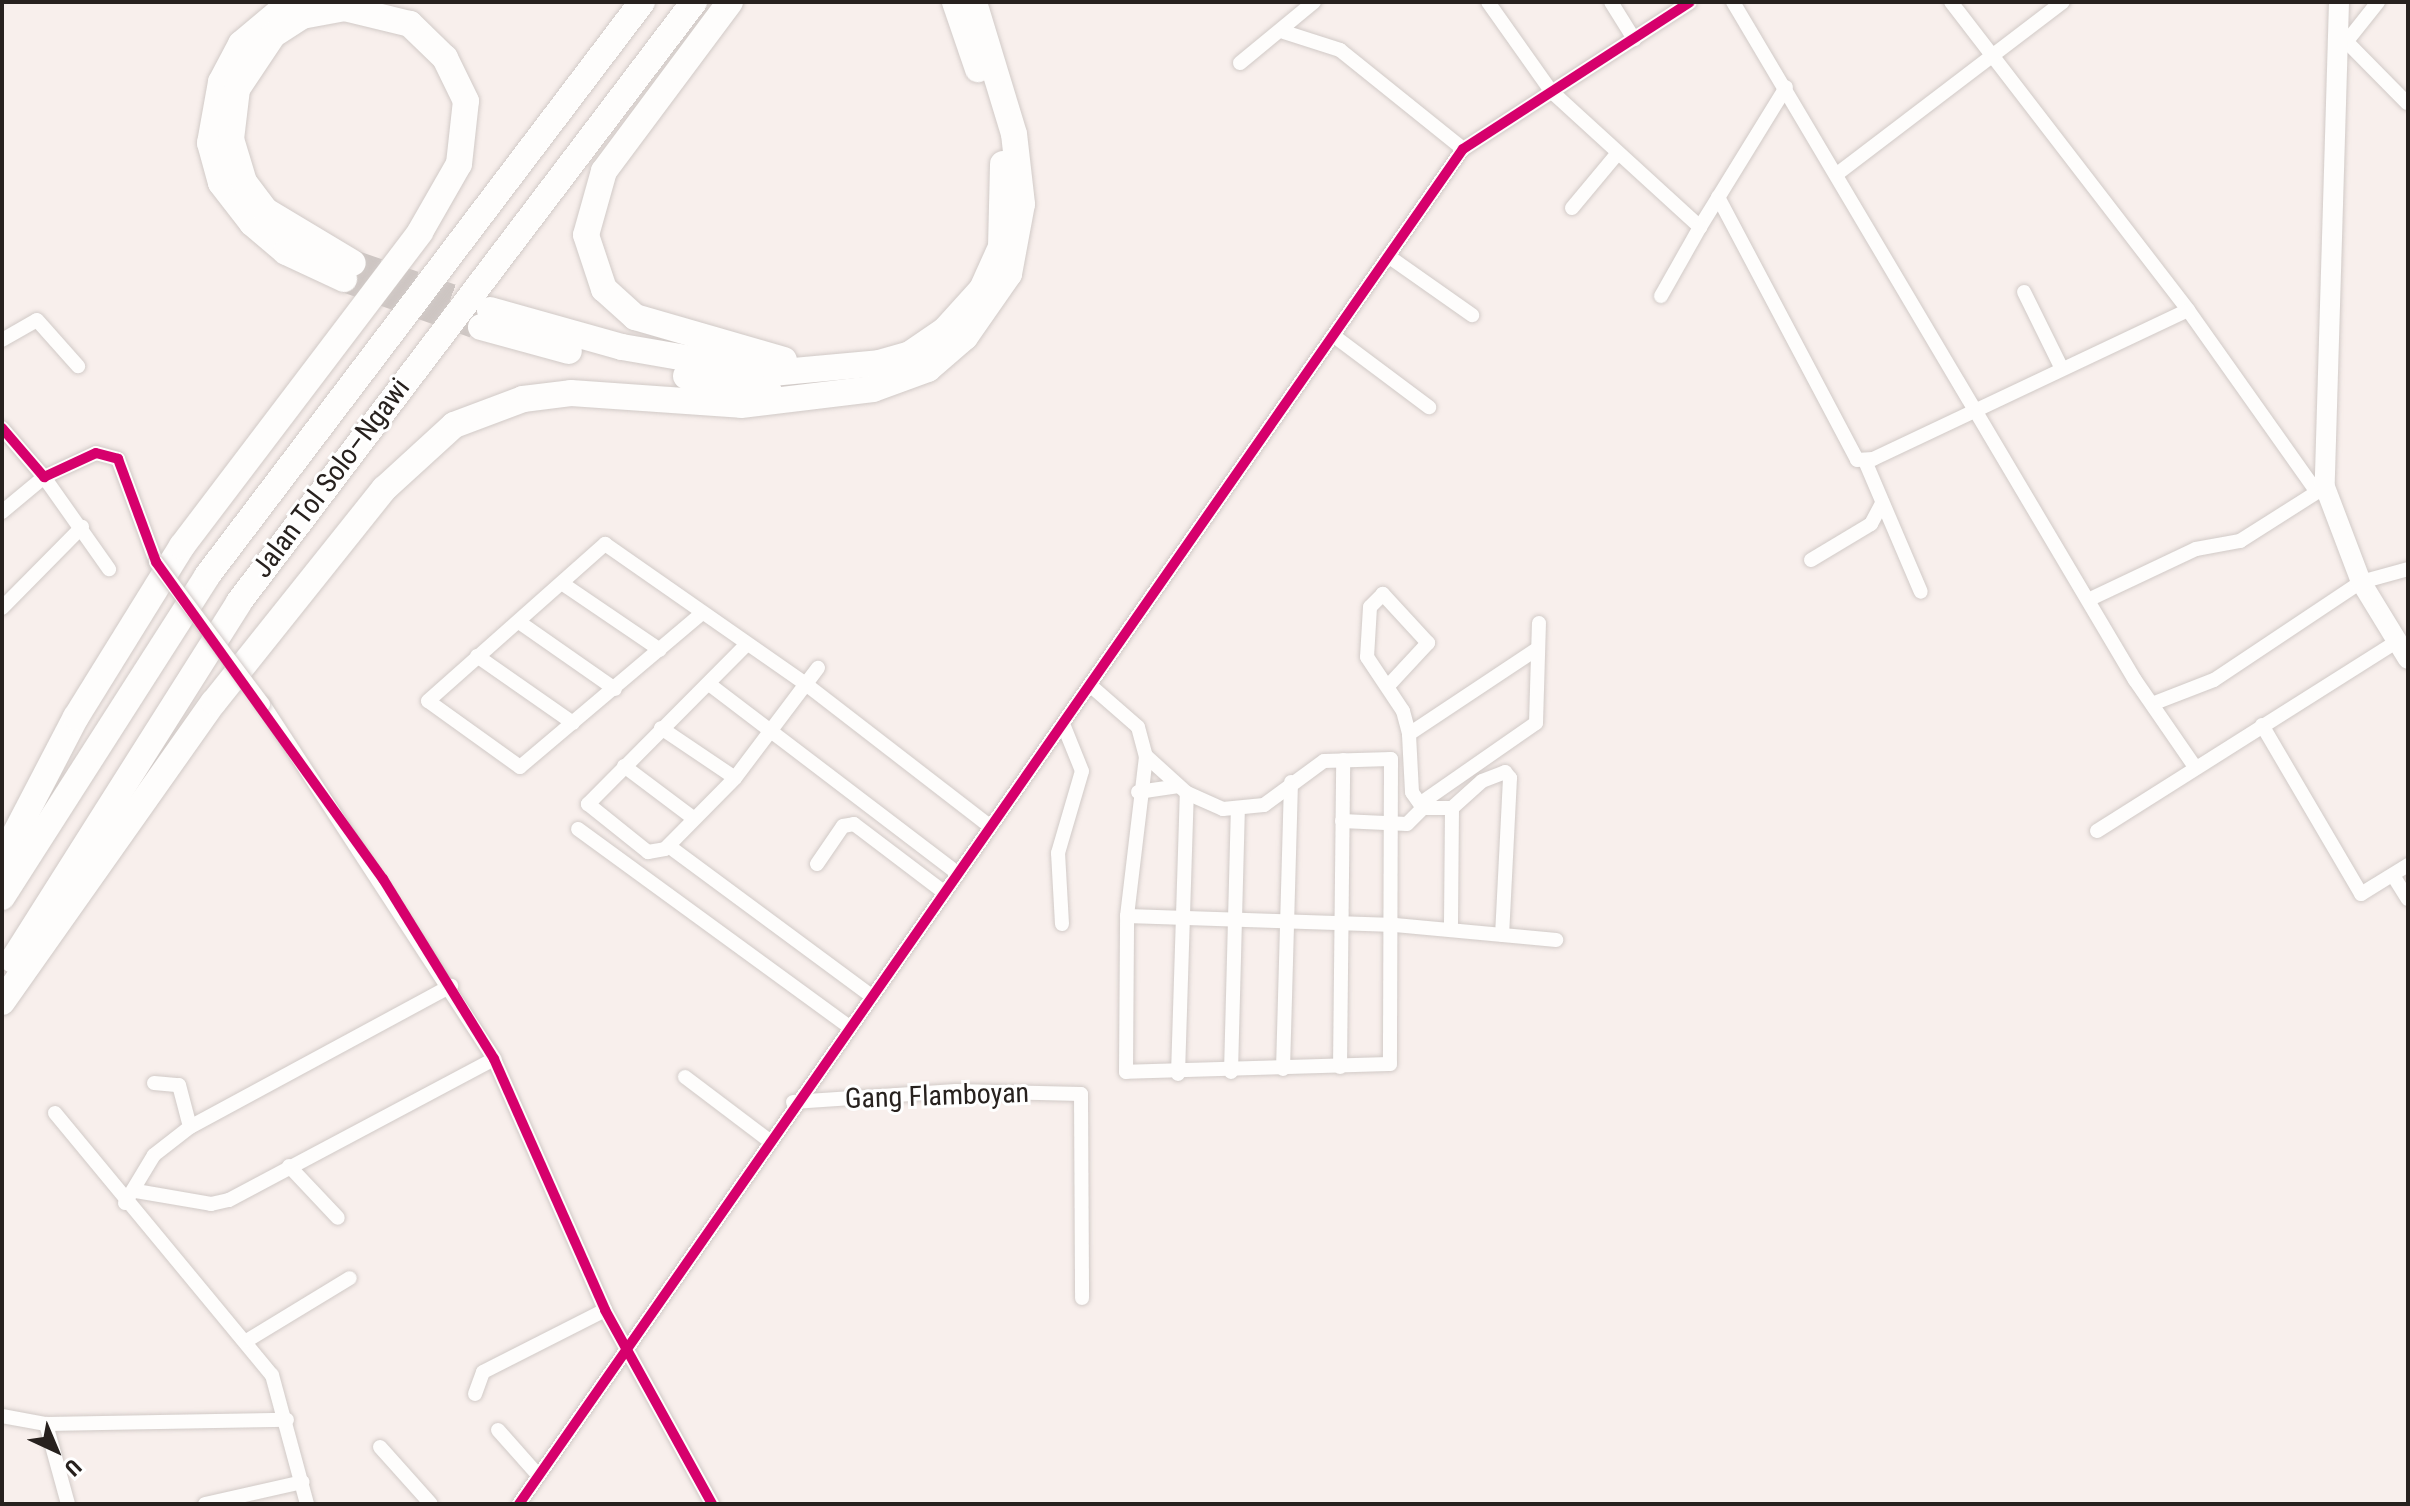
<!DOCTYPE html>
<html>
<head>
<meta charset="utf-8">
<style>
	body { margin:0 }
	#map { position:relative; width:2410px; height:1506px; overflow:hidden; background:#f8efec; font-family:"Roboto Condensed",sans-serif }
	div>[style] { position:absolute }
	.highway-tunnel>* { height:26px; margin-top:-13px; transform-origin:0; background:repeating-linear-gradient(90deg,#cec6c3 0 26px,transparent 0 39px) }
	.roads { filter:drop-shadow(0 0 2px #d1cac7) drop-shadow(0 0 2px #d1cac7) }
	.street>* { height:14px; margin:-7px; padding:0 7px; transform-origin:7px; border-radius:7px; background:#fefdfc }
	.secondary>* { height:20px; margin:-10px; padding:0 10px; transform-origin:10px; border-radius:10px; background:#fefdfc }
	.highway>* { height:26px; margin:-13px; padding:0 13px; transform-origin:13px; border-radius:13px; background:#fefdfc }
	.bridges { filter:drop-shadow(0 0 2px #d1cac7) drop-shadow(0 0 2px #d1cac7) }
	.street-bridge>* { height:14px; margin:-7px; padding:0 7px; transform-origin:7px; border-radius:7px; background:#fefdfc }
	.cycleway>* { height:10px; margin:-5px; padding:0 5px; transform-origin:5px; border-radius:5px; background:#d6006c }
	span { translate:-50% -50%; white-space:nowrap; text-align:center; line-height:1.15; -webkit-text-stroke:6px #fff; paint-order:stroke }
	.street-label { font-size:28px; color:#27211e }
	.frame { position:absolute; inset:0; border:4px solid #27211e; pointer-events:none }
	.north { position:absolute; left:16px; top:1410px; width:80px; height:80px; -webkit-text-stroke:6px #fff; paint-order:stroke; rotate:136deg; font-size:22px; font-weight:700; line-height:32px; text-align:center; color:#27211e }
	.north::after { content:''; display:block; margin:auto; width:28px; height:36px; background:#27211e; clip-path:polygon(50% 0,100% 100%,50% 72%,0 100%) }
</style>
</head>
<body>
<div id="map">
	<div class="highway-tunnel">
		<div style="left:353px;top:263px;width:141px;rotate:19.1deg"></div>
		<div style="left:344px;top:279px;width:138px;rotate:19.5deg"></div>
	</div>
	<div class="roads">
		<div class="street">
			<div style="left:1488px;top:2px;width:109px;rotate:54.7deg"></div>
			<div style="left:1551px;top:91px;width:202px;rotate:42.4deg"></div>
			<div style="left:1700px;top:227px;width:164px;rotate:-58.4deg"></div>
			<div style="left:1611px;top:2px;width:44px;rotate:58.1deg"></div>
			<div style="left:1733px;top:2px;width:788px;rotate:59.34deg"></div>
			<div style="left:2135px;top:680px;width:106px;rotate:55.4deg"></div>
			<div style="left:1951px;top:2px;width:389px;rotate:52.4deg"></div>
			<div style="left:2188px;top:310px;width:222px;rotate:54.7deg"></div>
			<div style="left:1284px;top:32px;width:59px;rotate:17.8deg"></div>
			<div style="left:1340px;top:50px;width:158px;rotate:38.8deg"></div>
			<div style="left:2339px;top:34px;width:97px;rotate:45.4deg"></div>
			<div style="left:2347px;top:41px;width:50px;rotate:-51.5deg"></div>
			<div style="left:1240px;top:63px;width:96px;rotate:-39.5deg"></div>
			<div style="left:1837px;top:174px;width:284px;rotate:-37.3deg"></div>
			<div style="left:1718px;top:197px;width:297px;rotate:62.1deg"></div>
			<div style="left:1857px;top:460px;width:16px;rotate:-4deg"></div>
			<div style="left:1873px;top:459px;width:348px;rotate:-25.3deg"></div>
			<div style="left:1572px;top:208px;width:70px;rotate:-50.2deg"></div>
			<div style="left:1388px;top:256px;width:103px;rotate:35.1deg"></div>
			<div style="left:2024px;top:292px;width:84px;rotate:63.7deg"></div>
			<div style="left:1661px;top:296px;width:79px;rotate:-60.5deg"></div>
			<div style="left:1334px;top:336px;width:119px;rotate:36.8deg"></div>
			<div style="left:2px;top:340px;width:40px;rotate:-29.7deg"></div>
			<div style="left:37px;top:320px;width:62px;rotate:48.3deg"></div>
			<div style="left:2px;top:428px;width:65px;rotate:49.4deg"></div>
			<div style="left:44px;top:477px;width:57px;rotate:-24.8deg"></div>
			<div style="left:96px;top:453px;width:23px;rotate:15deg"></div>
			<div style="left:118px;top:459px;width:110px;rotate:69.7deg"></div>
			<div style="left:1865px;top:461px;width:142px;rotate:66.9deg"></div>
			<div style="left:2px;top:512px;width:55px;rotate:-39.8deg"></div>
			<div style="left:44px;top:477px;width:113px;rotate:54.8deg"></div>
			<div style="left:1811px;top:560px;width:70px;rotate:-31deg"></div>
			<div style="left:1871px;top:524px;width:24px;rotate:-62deg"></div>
			<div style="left:563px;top:584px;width:117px;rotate:34.2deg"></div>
			<div style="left:2088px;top:600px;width:119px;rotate:-25.3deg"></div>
			<div style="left:2196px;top:549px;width:45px;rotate:-10.3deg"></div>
			<div style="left:2240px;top:541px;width:101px;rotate:-32.4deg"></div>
			<div style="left:2px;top:608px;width:114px;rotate:-45.4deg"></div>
			<div style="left:701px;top:614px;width:237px;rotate:139.8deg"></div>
			<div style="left:520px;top:767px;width:113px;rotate:-144.3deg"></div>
			<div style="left:428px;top:701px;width:237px;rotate:-41.6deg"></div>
			<div style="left:605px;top:544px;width:246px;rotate:34.9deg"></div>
			<div style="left:807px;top:685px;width:232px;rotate:37.7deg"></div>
			<div style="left:519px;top:622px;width:117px;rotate:34.9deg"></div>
			<div style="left:745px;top:646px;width:223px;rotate:134.8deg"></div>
			<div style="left:588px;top:804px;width:77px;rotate:38.7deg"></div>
			<div style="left:648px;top:852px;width:17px;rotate:-10deg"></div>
			<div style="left:665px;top:849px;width:100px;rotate:-45.4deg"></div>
			<div style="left:735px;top:778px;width:138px;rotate:-53deg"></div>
			<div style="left:477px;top:656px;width:117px;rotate:34.9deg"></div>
			<div style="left:709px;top:684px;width:313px;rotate:37.3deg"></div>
			<div style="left:1091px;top:686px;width:62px;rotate:41.1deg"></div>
			<div style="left:1138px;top:727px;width:30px;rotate:75deg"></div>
			<div style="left:1146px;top:756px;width:55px;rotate:42.1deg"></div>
			<div style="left:1187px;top:793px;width:39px;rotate:24deg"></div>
			<div style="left:1223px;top:809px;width:41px;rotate:-5.6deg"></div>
			<div style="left:1264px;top:805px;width:74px;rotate:-36.3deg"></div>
			<div style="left:1324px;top:761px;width:67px;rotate:-1.7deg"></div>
			<div style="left:1391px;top:759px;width:305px;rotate:90.2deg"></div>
			<div style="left:1390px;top:1064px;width:264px;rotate:178.3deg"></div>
			<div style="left:1126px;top:1072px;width:156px;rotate:-89.6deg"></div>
			<div style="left:1127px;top:916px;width:161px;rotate:-83.2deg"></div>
			<div style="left:1388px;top:686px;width:59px;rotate:-47.1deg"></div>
			<div style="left:1428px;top:643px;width:67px;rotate:-132.6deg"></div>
			<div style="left:1383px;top:594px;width:18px;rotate:135deg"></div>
			<div style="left:1370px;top:607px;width:50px;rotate:93.4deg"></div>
			<div style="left:1367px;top:657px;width:65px;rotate:56.3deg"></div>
			<div style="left:1403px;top:711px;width:24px;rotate:75deg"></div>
			<div style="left:263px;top:704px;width:424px;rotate:56.9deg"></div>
			<div style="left:494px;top:1059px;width:274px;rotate:66.1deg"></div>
			<div style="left:605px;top:1310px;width:222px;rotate:61.1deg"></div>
			<div style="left:2152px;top:704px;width:66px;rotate:-21.2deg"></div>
			<div style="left:2214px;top:680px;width:177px;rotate:-33.7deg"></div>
			<div style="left:2361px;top:582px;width:49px;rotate:-15.5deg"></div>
			<div style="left:2262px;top:725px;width:196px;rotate:59.6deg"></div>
			<div style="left:2361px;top:894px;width:55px;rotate:-31.7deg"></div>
			<div style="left:661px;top:728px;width:89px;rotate:34deg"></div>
			<div style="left:624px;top:766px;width:85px;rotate:36.9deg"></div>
			<div style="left:1138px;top:792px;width:41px;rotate:-8.3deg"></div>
			<div style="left:1421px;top:803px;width:140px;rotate:-34.8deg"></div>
			<div style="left:1536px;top:723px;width:100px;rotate:-88.3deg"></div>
			<div style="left:1423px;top:808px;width:19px;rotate:-125deg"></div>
			<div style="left:1412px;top:792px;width:58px;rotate:-93deg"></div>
			<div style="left:1409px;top:734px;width:154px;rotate:-33.6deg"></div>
			<div style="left:1423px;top:808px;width:29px"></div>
			<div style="left:1452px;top:808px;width:121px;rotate:90.5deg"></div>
			<div style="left:1452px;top:808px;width:40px;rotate:-42deg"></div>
			<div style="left:1482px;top:781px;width:25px;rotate:-21deg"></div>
			<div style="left:1505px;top:772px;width:8px;rotate:50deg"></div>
			<div style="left:1510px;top:778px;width:157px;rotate:92.9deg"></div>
			<div style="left:1342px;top:821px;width:65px;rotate:2.6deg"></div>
			<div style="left:1407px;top:824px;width:23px;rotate:-45deg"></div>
			<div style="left:578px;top:829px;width:334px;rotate:36.1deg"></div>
			<div style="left:2097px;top:831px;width:355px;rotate:-32.3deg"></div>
			<div style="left:674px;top:850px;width:245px;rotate:36.5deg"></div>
			<div style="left:817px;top:864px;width:46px;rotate:-55.6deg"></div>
			<div style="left:843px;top:826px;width:11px;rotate:-10deg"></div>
			<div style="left:854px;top:824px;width:114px;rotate:37.2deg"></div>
			<div style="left:2394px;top:877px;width:26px;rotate:58deg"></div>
			<div style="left:1127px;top:916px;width:268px;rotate:1.9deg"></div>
			<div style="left:1395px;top:925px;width:162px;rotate:5.3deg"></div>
			<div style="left:1062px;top:924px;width:71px;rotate:-93.2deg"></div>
			<div style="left:1058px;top:853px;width:85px;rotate:-73.7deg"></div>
			<div style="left:1082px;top:771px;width:51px;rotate:-112deg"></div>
			<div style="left:1340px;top:1067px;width:307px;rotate:-89.4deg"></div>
			<div style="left:1283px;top:1069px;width:287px;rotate:-88.4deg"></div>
			<div style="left:1231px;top:1072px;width:263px;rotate:-88.5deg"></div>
			<div style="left:1178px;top:1074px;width:281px;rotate:-88.2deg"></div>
			<div style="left:685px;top:1077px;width:103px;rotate:37.1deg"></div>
			<div style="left:154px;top:1083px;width:25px;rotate:5deg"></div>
			<div style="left:179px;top:1085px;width:43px;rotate:75.3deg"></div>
			<div style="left:793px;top:1102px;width:163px;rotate:-3.9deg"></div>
			<div style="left:956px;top:1091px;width:125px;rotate:1.4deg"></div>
			<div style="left:1081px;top:1094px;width:204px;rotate:89.7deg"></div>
			<div style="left:55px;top:1113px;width:340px;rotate:50.4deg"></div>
			<div style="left:272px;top:1375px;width:134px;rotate:74.8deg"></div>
			<div style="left:289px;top:1166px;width:71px;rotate:46.7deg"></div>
			<div style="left:136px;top:1191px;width:76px;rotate:9.8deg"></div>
			<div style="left:211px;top:1204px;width:18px;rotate:-13deg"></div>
			<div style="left:229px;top:1200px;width:300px;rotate:-28deg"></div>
			<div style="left:125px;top:1203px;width:56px;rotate:-58.9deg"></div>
			<div style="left:154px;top:1155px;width:46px;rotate:-37.9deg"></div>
			<div style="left:190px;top:1127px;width:297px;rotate:-28.4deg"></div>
			<div style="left:248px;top:1340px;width:119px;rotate:-31.3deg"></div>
			<div style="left:475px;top:1394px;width:23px;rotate:-70deg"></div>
			<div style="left:483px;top:1372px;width:137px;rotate:-26.9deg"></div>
			<div style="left:2px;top:1416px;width:45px;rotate:10.3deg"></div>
			<div style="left:46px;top:1424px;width:241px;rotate:-1deg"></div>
			<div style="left:46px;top:1424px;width:83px;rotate:74.6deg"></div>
			<div style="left:498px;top:1430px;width:59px;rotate:48.4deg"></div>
			<div style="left:380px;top:1447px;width:76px;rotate:48.2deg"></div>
			<div style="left:205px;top:1504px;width:100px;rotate:-12.7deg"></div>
			<div style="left:519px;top:1504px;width:1651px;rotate:-55.14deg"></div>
			<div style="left:1463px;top:149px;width:270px;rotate:-32.9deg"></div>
		</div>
		<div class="secondary">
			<div style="left:2339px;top:2px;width:485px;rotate:91.7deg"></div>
			<div style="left:2325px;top:487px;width:102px;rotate:69.2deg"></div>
			<div style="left:2361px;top:582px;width:90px;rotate:58.6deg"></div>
		</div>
		<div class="highway">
			<div style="left:291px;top:2px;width:65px;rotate:140deg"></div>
			<div style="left:241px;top:44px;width:43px;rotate:117.8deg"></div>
			<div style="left:221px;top:82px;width:62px;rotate:100.2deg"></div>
			<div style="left:210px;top:143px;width:41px;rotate:74.6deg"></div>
			<div style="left:221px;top:183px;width:51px;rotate:52.2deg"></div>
			<div style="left:252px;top:223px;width:45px;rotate:40.5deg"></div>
			<div style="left:286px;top:252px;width:64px;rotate:25deg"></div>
			<div style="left:730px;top:2px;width:211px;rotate:126.7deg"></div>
			<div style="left:604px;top:171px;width:66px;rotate:105.7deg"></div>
			<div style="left:586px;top:235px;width:57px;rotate:71.6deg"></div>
			<div style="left:604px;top:289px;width:42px;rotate:42.1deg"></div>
			<div style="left:635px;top:317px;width:155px;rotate:16.1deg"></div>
			<div style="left:955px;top:2px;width:71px;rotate:71.1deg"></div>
			<div style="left:490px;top:310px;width:137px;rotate:15.7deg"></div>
			<div style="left:622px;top:347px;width:152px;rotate:9.8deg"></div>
			<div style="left:772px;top:373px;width:107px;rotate:-5.3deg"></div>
			<div style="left:879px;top:363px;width:32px;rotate:-16deg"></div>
			<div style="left:910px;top:354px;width:42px;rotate:-34.4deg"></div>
			<div style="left:945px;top:330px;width:55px;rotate:-47.9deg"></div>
			<div style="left:982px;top:289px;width:46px;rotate:-65.7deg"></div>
			<div style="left:1001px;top:247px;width:83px;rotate:-88.6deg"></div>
			<div style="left:481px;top:327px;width:91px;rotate:15.3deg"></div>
			<div style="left:686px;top:376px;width:84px;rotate:10.2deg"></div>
			<div style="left:2px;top:859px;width:160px;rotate:-62.5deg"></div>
			<div style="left:76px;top:717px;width:201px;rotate:-58.2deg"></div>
			<div style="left:182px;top:546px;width:394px;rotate:-52.8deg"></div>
			<div style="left:420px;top:232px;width:78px;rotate:-60.2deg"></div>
			<div style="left:459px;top:164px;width:63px;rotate:-83.7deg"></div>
			<div style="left:466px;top:101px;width:48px;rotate:-116deg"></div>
			<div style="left:445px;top:58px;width:49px;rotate:-135.8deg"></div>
			<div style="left:410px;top:24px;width:67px;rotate:-166.2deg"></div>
			<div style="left:345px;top:8px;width:44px;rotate:169.5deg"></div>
			<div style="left:302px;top:16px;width:35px;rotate:147deg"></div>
			<div style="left:273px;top:35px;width:65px;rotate:123.7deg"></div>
			<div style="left:237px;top:89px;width:50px;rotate:96.8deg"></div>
			<div style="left:231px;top:139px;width:45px;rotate:73.2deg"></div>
			<div style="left:244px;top:182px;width:36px;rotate:53deg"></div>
			<div style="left:266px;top:211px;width:101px;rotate:30.9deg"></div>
			<div style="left:2px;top:897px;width:381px;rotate:-57.4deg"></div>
			<div style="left:207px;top:576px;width:720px;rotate:-52.84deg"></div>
			<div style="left:13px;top:960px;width:423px;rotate:-57.7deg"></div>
			<div style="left:239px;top:602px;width:753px;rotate:-52.83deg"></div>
			<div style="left:2px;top:1002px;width:367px;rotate:-54.8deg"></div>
			<div style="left:214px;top:702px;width:273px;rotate:-51.4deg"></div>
			<div style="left:384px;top:489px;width:95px;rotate:-42.4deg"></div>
			<div style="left:454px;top:425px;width:74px;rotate:-20.6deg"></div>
			<div style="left:523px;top:399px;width:48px;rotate:-7.1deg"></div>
			<div style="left:571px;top:393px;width:170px;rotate:4deg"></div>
			<div style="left:741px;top:405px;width:133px;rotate:-6.9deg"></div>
			<div style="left:873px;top:389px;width:59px;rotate:-20deg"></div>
			<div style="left:928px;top:369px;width:49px;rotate:-40.9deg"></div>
			<div style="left:965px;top:337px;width:77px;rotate:-55.1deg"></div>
			<div style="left:1009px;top:274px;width:71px;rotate:-79.5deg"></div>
			<div style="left:1022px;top:204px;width:70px;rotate:-96.5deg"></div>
			<div style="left:1014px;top:134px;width:138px;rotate:-106.9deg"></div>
		</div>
	</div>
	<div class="bridges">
		<div class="street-bridge">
			<div style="left:156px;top:562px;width:178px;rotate:53deg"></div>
		</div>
	</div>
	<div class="cycleway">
		<div style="left:2px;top:428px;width:65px;rotate:49.4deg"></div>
		<div style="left:44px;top:477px;width:57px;rotate:-24.8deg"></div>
		<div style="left:96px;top:453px;width:23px;rotate:15deg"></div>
		<div style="left:118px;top:459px;width:110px;rotate:69.7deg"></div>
		<div style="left:156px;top:562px;width:390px;rotate:54.4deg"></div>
		<div style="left:383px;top:879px;width:211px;rotate:58.3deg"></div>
		<div style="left:494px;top:1059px;width:274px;rotate:66.1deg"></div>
		<div style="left:605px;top:1310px;width:222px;rotate:61.1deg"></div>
		<div style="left:519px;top:1504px;width:1651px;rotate:-55.14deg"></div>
		<div style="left:1463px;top:149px;width:270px;rotate:-32.9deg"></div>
	</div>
	<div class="street-label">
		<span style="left:331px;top:478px;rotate:-53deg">Jalan Tol Solo–Ngawi</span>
		<span style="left:937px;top:1096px;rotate:-2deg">Gang Flamboyan</span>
	</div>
	<div class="frame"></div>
	<div class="north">U</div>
</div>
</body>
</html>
